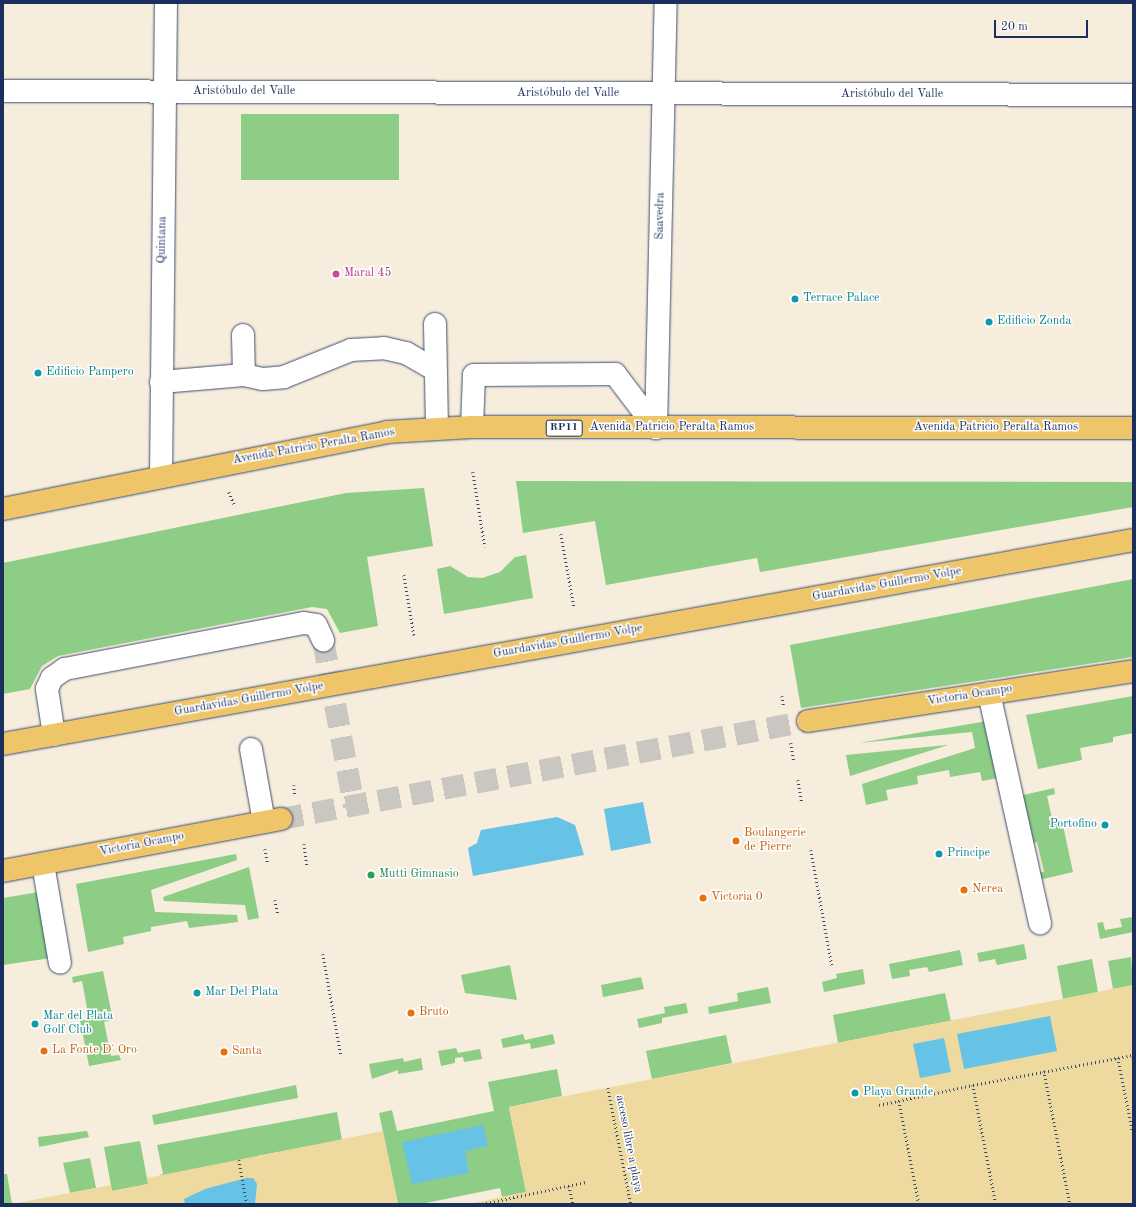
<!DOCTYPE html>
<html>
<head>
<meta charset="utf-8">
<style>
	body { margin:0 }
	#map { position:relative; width:1136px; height:1207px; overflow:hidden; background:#f6eddc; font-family:"Old Standard TT",serif }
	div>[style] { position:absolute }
	.green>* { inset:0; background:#8dcd85 }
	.sand>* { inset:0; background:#eeda9e }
	.water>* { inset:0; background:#67c3e5 }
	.minor-tunnel>* { height:22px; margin-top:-11px; transform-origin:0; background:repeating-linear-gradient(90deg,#cac7c3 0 22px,transparent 0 33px) }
	.major-tunnel>* { height:22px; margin-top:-11px; transform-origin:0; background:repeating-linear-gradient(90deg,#cac7c3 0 22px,transparent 0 33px) }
	.path>* { height:2.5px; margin-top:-1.25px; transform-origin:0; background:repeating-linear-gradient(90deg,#3c4c71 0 1px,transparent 0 4px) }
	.roads { filter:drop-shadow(0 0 1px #3c4c71) drop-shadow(0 0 1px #3c4c71) }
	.minor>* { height:22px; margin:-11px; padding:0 11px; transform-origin:11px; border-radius:11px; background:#fff }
	.major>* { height:22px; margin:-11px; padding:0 11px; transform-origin:11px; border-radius:11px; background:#eec569 }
	.dots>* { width:11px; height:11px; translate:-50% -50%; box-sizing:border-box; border:2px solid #fff; border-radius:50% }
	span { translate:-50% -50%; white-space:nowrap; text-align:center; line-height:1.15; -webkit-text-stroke:3px #fff; paint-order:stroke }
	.shield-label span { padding:1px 3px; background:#fff; border:1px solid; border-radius:3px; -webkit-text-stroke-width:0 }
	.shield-label { font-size:11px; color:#1b2f5e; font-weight:700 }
	.street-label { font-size:12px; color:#1b2f5e }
	.hotel-label { font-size:12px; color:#b23c85 }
	.left { translate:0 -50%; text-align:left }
	.culture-label { font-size:12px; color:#0d838f }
	.right { translate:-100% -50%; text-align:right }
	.food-label { font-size:12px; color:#c56008 }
	.leisure-label { font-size:12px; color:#27864d }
	.frame { position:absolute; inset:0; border:4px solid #1b2f5e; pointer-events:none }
	.scale { position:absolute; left:994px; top:20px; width:94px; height:18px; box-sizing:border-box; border:2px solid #1b2f5e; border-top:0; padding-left:5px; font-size:12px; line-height:14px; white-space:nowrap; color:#1b2f5e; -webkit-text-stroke:3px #fff; paint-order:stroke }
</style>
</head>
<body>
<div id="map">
	<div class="green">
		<div style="clip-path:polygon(241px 114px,399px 114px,399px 180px,241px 180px)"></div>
		<div style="clip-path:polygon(516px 481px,1133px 482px,1133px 507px,760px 572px,757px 558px,606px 585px,595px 521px,523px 533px)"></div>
		<div style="clip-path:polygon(424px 488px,433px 546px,367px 557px,378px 626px,340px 633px,327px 609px,312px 607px,58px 656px,42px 666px,30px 689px,3px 694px,3px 563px,346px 493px)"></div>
		<div style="clip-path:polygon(526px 555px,533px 598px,444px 614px,437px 569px,450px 566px,468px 577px,482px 578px,500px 572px,515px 557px)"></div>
		<div style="clip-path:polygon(1133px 579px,1133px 657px,801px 708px,790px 645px)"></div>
		<div style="clip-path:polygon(1133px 696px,1133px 733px,1113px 737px,1113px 742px,1080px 748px,1082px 760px,1038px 769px,1026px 715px)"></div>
		<div style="clip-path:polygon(987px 721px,998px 778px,982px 781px,980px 772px,950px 777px,949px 770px,917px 776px,918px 784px,886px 790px,888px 800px,866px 805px,862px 784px,975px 748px,972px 732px,859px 743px)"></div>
		<div style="clip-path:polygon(947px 745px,948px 745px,850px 776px,846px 755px)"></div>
		<div style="clip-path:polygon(1054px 788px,1055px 794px,1047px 796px,1053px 823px,1062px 821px,1073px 872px,1039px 880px,1037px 873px,1044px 872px,1037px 842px,1030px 844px,1019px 796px)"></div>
		<div style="clip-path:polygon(236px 854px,237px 860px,151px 890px,155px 912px,237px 915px,238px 922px,189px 928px,187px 921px,151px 927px,151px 931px,123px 937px,124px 944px,88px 952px,76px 884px)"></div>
		<div style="clip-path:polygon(249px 867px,259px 918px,248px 920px,245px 905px,164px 901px,163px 897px)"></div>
		<div style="clip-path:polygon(39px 892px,51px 958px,3px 965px,3px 898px)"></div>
		<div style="clip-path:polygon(1133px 917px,1133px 932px,1100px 939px,1097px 923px,1103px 922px,1105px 930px,1122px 927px,1120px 919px)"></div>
		<div style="clip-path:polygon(1024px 944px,1027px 959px,997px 965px,995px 959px,979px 962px,977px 953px)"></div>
		<div style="clip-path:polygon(960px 950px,963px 965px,929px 972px,927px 967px,909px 970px,910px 976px,892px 979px,889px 964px)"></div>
		<div style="clip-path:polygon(1131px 957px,1133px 985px,1113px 989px,1108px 961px)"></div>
		<div style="clip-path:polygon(1092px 959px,1098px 992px,1063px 999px,1057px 966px)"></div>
		<div style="clip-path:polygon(510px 965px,517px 1000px,465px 993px,461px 975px)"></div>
		<div style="clip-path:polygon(863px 969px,865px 984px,824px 992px,822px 982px,837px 978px,836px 974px)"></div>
		<div style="clip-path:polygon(103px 971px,113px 1020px,104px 1022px,111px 1056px,119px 1055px,121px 1060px,89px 1066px,80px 1020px,89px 1019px,82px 981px,73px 983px,72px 977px)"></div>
		<div style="clip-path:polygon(641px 977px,644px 989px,603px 997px,601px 985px)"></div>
		<div style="clip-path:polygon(768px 987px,771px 1003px,709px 1014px,708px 1007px,738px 1001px,737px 993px)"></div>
		<div style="clip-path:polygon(945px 993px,951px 1021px,1049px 1002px,897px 1031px,838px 1043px,833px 1015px)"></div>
		<div style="clip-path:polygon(686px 1003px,688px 1013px,662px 1018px,662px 1023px,639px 1028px,637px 1019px,665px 1013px,664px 1007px)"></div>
		<div style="clip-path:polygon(523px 1034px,525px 1040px,553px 1034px,555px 1044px,531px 1049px,530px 1043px,503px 1048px,501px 1039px)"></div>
		<div style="clip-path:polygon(726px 1035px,732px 1063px,652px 1079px,646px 1051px)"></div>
		<div style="clip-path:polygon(456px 1048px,458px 1053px,480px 1049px,482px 1059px,464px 1062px,463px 1057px,455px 1058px,455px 1063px,441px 1066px,438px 1051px)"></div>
		<div style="clip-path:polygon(403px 1058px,404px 1062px,421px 1058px,423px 1070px,398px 1074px,398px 1070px,372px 1079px,369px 1064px)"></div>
		<div style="clip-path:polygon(557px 1069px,562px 1096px,509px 1107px,526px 1192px,502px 1197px,500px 1188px,421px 1204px,398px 1204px,379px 1113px,392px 1110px,397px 1131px,494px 1111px,488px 1082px)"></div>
		<div style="clip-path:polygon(296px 1085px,298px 1098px,154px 1125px,152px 1115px)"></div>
		<div style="clip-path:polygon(337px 1112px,342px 1140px,257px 1156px,268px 1204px,159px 1175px,163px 1174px,157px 1145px)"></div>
		<div style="clip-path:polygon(87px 1131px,89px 1137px,39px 1147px,38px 1137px)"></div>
		<div style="clip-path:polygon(140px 1141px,148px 1184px,112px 1191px,104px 1147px)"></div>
		<div style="clip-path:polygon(90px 1158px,96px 1188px,70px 1193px,63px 1163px)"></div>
		<div style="clip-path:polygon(3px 1174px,7px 1174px,12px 1204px,3px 1204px)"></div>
	</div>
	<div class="sand">
		<div style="clip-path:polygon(1133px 985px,1133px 1204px,468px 1204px,526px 1192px,509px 1107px)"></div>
		<div style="clip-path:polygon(383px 1131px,398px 1204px,12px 1204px,111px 1185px,112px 1191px,148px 1184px,147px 1178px)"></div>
	</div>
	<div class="water">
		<div style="clip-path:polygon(643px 802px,651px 843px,611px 851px,604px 809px)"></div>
		<div style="clip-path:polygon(557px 817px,575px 825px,584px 855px,473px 876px,468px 848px,477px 843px,481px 830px)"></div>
		<div style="clip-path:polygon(1050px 1016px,1057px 1051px,964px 1069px,957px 1034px)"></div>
		<div style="clip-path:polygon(944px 1038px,951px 1072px,920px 1078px,913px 1044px)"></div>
		<div style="clip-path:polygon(483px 1125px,488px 1146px,465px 1151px,469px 1173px,412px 1184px,402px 1142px)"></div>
		<div style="clip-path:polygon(246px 1178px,253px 1178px,257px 1184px,255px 1204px,185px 1204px,184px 1199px,205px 1189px)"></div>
	</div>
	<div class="minor-tunnel">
		<div style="left:323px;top:640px;width:169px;rotate:79.4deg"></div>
	</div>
	<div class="major-tunnel">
		<div style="left:281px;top:819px;width:536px;rotate:-10.53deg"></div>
	</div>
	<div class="path">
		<div style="left:473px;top:472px;width:76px;rotate:80.9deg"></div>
		<div style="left:229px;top:492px;width:15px;rotate:67deg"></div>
		<div style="left:561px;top:534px;width:73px;rotate:79.8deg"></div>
		<div style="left:404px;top:575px;width:61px;rotate:80.5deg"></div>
		<div style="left:782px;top:696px;width:11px;rotate:80deg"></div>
		<div style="left:791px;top:743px;width:19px;rotate:81deg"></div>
		<div style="left:798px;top:780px;width:22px;rotate:80deg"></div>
		<div style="left:294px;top:785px;width:11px;rotate:85deg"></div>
		<div style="left:304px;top:844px;width:22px;rotate:82deg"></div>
		<div style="left:265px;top:849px;width:15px;rotate:79deg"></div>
		<div style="left:811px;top:850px;width:117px;rotate:79.7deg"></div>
		<div style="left:275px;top:900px;width:14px;rotate:78deg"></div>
		<div style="left:323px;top:954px;width:103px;rotate:79.9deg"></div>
		<div style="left:1118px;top:1058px;width:76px;rotate:78.7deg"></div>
		<div style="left:1044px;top:1071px;width:136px;rotate:78.9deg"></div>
		<div style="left:973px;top:1085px;width:163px;rotate:-10.6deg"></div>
		<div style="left:608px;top:1088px;width:118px;rotate:78.8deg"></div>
		<div style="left:899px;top:1101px;width:105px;rotate:79deg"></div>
		<div style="left:879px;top:1105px;width:96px;rotate:-12deg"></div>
		<div style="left:973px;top:1085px;width:121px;rotate:79.1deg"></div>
		<div style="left:239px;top:1160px;width:45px;rotate:79.7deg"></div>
		<div style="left:569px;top:1186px;width:18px;rotate:77deg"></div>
		<div style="left:482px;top:1204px;width:106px;rotate:-11.9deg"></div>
	</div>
	<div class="roads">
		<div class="minor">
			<div style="left:3px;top:91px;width:1130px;rotate:0.2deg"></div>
			<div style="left:435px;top:324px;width:105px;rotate:88.9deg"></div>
			<div style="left:243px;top:335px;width:40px;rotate:88.6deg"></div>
			<div style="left:161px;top:382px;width:83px;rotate:-4.8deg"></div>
			<div style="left:244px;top:375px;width:19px;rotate:12deg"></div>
			<div style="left:263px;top:379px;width:21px;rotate:-5deg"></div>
			<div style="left:284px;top:377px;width:72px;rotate:-21.9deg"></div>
			<div style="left:351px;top:350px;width:33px;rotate:-3deg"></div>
			<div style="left:384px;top:348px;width:23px;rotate:13deg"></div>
			<div style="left:406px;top:353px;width:34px;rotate:30deg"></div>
			<div style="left:472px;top:427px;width:52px;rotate:-87.8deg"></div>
			<div style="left:474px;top:375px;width:141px;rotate:-0.4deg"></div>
			<div style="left:615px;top:374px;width:68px;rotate:52.8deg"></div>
			<div style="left:656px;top:428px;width:425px;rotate:-88.7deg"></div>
			<div style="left:161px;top:477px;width:474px;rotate:-89.4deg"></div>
			<div style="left:989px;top:693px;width:236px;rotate:77.5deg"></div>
			<div style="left:54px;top:735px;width:47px;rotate:-98.7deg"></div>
			<div style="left:47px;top:689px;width:12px;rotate:-66deg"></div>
			<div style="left:52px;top:678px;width:16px;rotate:-35deg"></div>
			<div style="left:65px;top:669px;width:243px;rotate:-10.9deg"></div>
			<div style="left:304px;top:623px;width:12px;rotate:9deg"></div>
			<div style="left:316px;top:625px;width:17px;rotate:65deg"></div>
			<div style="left:251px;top:749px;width:74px;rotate:79.9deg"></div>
			<div style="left:43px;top:864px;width:100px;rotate:80.3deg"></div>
		</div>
		<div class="major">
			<div style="left:3px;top:509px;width:392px;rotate:-11.3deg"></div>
			<div style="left:387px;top:432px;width:85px;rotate:-3.4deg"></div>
			<div style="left:472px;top:427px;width:661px;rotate:0.09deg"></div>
			<div style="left:808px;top:721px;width:329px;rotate:-8.7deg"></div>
			<div style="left:3px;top:744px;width:1148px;rotate:-10.23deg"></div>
			<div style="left:3px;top:871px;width:283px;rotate:-10.6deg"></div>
		</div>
	</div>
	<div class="dots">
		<div style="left:336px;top:274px;background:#d1479c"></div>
		<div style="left:795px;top:299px;background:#0f9aa8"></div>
		<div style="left:989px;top:322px;background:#0f9aa8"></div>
		<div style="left:38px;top:373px;background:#0f9aa8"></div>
		<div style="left:1105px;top:825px;background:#0f9aa8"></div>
		<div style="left:736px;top:841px;background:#e8710a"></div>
		<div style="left:939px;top:854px;background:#0f9aa8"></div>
		<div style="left:371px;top:875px;background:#2e9e5b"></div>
		<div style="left:964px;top:890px;background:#e8710a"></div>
		<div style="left:703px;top:898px;background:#e8710a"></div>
		<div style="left:197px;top:993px;background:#0f9aa8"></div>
		<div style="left:411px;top:1013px;background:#e8710a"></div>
		<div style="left:35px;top:1024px;background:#0f9aa8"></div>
		<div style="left:44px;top:1051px;background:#e8710a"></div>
		<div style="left:224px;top:1052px;background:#e8710a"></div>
		<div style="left:855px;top:1093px;background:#0f9aa8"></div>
	</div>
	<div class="shield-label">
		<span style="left:564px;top:428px">RP11</span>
	</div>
	<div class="street-label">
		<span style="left:244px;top:92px">Aristóbulo del Valle</span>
		<span style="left:568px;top:94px">Aristóbulo del Valle</span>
		<span style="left:892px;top:95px">Aristóbulo del Valle</span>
		<span style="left:661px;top:216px;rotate:-89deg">Saavedra</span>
		<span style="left:163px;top:240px;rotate:-89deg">Quintana</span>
		<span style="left:672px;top:428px">Avenida Patricio Peralta Ramos</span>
		<span style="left:996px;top:428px">Avenida Patricio Peralta Ramos</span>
		<span style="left:314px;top:447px;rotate:-10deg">Avenida Patricio Peralta Ramos</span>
		<span style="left:887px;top:585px;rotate:-10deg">Guardavidas Guillermo Volpe</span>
		<span style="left:568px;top:642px;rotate:-10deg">Guardavidas Guillermo Volpe</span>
		<span style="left:970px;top:696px;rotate:-9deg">Victoria Ocampo</span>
		<span style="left:249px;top:700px;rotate:-10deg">Guardavidas Guillermo Volpe</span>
		<span style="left:142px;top:845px;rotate:-11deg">Victoria Ocampo</span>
		<span style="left:628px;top:1144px;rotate:79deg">acceso libre a playa</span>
	</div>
	<div class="hotel-label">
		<span class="left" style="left:344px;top:274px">Maral 45</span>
	</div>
	<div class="culture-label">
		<span class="left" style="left:803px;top:299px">Terrace Palace</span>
		<span class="left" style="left:997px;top:322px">Edificio Zonda</span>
		<span class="left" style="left:46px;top:373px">Edificio Pampero</span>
		<span class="right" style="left:1097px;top:825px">Portofino</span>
		<span class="left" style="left:947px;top:854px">Principe</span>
		<span class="left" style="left:205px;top:993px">Mar Del Plata</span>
		<span class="left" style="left:43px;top:1024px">Mar del Plata<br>Golf Club</span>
		<span class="left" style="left:863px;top:1093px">Playa Grande</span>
	</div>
	<div class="food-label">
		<span class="left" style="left:744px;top:841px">Boulangerie<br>de Pierre</span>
		<span class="left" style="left:972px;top:890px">Nerea</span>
		<span class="left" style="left:711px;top:898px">Victoria 0</span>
		<span class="left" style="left:419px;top:1013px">Bruto</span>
		<span class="left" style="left:52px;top:1051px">La Fonte D' Oro</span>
		<span class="left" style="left:232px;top:1052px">Santa</span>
	</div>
	<div class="leisure-label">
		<span class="left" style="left:379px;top:875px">Mutti Gimnasio</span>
	</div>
	<div class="frame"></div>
	<div class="scale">20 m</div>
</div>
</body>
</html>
